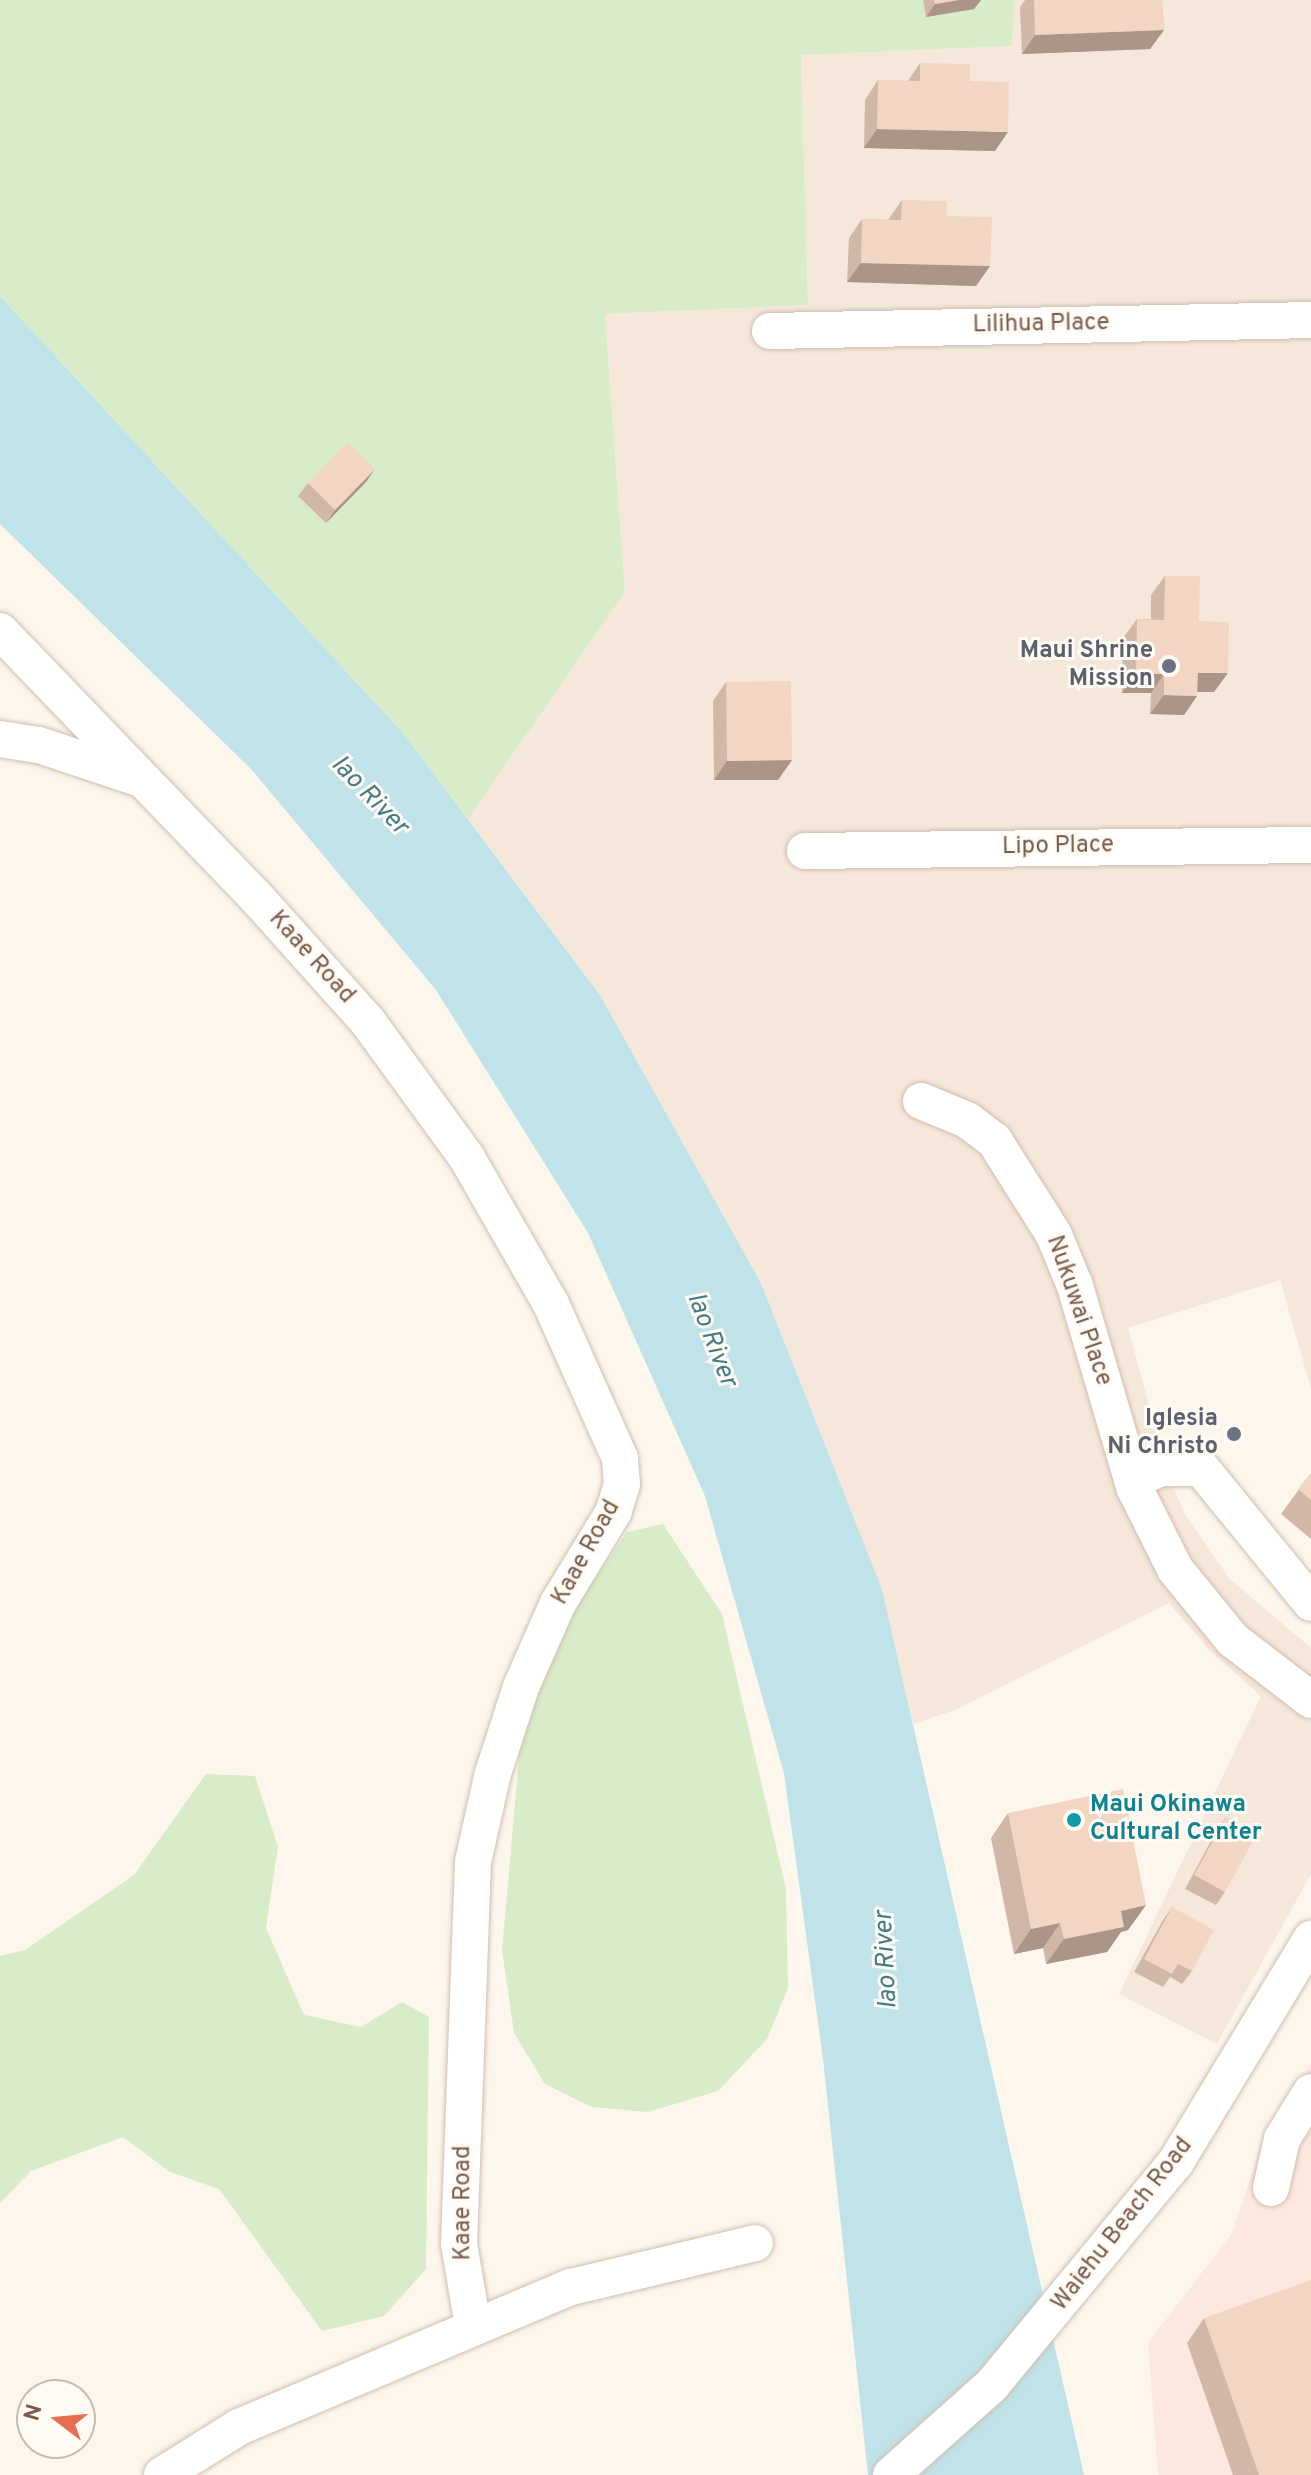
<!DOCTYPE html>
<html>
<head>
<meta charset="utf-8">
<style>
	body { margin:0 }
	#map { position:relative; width:1311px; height:2475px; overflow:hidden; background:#fdf6ec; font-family:Overpass,sans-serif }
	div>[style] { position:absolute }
	.residential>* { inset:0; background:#f5e8da }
	.commercial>* { inset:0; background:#fde8e0 }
	.green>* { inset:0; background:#d8ecc9 }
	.water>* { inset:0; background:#bfe3e8 }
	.roads { filter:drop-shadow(0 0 2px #d1beb0) drop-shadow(0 0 2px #d1beb0) }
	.minor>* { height:36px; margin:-18px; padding:0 18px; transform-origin:18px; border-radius:18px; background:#fff }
	.wall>* { inset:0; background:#d1b7a8 }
	.shaded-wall>* { inset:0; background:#aa9588 }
	.building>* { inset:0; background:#f3d5c3 }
	.dots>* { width:22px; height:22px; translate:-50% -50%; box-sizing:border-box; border:4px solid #fffaf3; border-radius:50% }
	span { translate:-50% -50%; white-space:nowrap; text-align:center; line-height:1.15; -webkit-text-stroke:6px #fffaf3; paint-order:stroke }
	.street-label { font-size:24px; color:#7a5c4d }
	.worship-label { font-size:24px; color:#5b616d; font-weight:700 }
	.right { translate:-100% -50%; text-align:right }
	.culture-label { font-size:24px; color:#0d838f; font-weight:700 }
	.left { translate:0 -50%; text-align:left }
	.water-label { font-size:26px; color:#437c86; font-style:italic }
	.north { position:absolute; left:16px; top:2379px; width:80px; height:80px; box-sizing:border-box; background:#fffaf3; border:2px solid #cabbb1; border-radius:50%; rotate:286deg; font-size:22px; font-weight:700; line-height:32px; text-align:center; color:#7a5c4d }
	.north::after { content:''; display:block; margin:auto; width:28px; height:36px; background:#e76f51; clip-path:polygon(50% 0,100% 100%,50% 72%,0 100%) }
</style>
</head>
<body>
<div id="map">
	<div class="residential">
		<div style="clip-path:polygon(1014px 0,1311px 0,1311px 1389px,1280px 1280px,1128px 1328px,1169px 1478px,1185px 1514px,1229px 1578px,1311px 1648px,1311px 1874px,1217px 2044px,1119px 1994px,1261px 1696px,1210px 1651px,1169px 1603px,958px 1709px,913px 1724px,882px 1589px,761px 1283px,600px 995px,468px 819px,625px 592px,605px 314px,808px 305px,801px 55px,1012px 46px)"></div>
	</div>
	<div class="commercial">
		<div style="clip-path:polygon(1311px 2065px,1311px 2475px,1158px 2475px,1148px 2343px,1232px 2233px,1266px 2132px)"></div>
	</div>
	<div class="green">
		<div style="clip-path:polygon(0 0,1014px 0,1012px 46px,801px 55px,808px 305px,605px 314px,625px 592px,468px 819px,403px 733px,0 296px)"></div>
		<div style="clip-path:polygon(663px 1524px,722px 1614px,786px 1889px,788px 1988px,767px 2039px,718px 2091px,648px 2112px,591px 2107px,545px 2084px,514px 2033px,502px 1950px,520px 1748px,544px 1653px,627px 1532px)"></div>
		<div style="clip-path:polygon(206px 1774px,255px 1776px,278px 1847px,266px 1928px,304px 2015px,361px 2027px,402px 2002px,429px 2017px,426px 2269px,384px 2316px,322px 2331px,219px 2189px,170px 2172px,123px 2137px,31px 2171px,0 2203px,0 1956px,25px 1950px,134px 1875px)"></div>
	</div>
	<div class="water">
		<div style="clip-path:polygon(0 296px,403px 733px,600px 995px,761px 1283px,882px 1589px,1084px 2475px,868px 2475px,823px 2059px,784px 1773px,705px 1496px,588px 1233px,436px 990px,251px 769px,0 524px)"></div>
	</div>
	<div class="roads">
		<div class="minor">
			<div style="left:770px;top:331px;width:541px;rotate:-1.16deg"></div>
			<div style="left:0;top:631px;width:369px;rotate:46.1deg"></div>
			<div style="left:256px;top:897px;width:168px;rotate:48.1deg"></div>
			<div style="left:368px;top:1022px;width:168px;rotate:53.9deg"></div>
			<div style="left:467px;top:1158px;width:168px;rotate:60.1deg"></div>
			<div style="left:551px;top:1304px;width:169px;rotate:65.9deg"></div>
			<div style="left:620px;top:1458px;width:26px;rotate:86deg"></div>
			<div style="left:622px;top:1484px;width:28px;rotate:107deg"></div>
			<div style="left:614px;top:1511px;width:108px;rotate:121.3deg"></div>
			<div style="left:558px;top:1603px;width:92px;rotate:113.8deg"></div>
			<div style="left:521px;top:1687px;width:90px;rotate:108deg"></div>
			<div style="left:493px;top:1773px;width:91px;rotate:102.7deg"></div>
			<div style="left:473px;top:1862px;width:382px;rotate:92.1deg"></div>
			<div style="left:459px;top:2244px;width:83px;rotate:80.3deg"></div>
			<div style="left:0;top:739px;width:39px;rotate:9deg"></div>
			<div style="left:39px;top:745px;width:104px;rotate:18.4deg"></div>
			<div style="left:805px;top:851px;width:506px;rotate:-0.68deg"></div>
			<div style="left:921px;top:1101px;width:50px;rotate:22.4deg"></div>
			<div style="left:967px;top:1120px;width:34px;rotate:37deg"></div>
			<div style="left:994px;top:1140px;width:112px;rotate:57.7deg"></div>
			<div style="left:1054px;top:1235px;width:55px;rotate:67.6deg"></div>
			<div style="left:1075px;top:1286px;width:209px;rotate:73.6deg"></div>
			<div style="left:1134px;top:1487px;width:92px;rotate:63.4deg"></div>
			<div style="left:1175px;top:1569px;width:92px;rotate:50.8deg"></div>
			<div style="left:1233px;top:1640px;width:98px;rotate:37.6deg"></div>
			<div style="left:1132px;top:1480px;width:32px;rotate:-22deg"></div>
			<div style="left:1162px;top:1468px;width:39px"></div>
			<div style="left:1201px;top:1468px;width:174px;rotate:50.8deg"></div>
			<div style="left:1271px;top:2188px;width:50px;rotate:-77.3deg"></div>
			<div style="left:1282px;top:2139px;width:55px;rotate:-58.3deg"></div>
			<div style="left:162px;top:2475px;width:91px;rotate:-31.9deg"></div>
			<div style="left:239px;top:2427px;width:360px;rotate:-22.9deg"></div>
			<div style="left:571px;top:2287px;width:189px;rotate:-13.4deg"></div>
			<div style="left:891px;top:2475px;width:135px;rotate:-41.7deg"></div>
			<div style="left:992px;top:2385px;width:289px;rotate:-50.5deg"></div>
			<div style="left:1176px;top:2162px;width:261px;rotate:-58.8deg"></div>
		</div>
	</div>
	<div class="wall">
		<div style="clip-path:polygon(923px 0,981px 0,974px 9px,926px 17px)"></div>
		<div style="clip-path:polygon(1025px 0,1162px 0,1164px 30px,1150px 49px,1022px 54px,1020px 7px)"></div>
		<div style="clip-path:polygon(920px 63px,970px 81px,995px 151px,864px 148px,865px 100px,878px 80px,908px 81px)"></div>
		<div style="clip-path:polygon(902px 200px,946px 216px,990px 266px,976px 286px,847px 282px,849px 238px,862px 219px,888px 220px)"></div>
		<div style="clip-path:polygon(366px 482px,326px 523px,298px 496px,308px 483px)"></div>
		<div style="clip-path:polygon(1165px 576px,1199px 621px,1214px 692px,1197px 692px,1197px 696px,1184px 715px,1150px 714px,1151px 693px,1122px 693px,1123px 638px,1137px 619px,1151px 619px,1151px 595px)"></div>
		<div style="clip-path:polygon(726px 682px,792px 760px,778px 780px,714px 780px,713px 701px)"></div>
		<div style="clip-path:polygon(1311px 1473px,1311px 1539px,1281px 1514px)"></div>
		<div style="clip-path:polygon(1008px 1813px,1146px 1905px,1128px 1930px,1121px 1932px,1107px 1952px,1046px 1964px,1043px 1948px,1014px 1954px,991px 1838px)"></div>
		<div style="clip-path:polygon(1226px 1817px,1225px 1892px,1216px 1905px,1185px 1889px,1217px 1830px)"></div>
		<div style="clip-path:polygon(1172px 1907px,1192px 1971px,1182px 1984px,1170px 1977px,1163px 1987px,1134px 1972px,1163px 1920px)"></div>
		<div style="clip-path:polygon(1204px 2318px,1311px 2475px,1233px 2475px,1187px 2343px)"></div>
	</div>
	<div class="shaded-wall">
		<div style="clip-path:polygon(959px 0,981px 0,974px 9px,926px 17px,935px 4px)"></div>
		<div style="clip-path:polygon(1164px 30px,1150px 49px,1022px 54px,1035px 35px)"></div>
		<div style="clip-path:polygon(877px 129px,1008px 132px,995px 151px,864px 148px)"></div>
		<div style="clip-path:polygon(861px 263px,990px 266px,976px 286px,847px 282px)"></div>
		<div style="clip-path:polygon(375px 469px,366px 482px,326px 523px,335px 510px)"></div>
		<div style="clip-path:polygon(1136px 673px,1164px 674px,1151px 693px,1122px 693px)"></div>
		<div style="clip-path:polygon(1198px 673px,1228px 673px,1214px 692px,1184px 692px)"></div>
		<div style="clip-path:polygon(1164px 695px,1197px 696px,1184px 715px,1150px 714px)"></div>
		<div style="clip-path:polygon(792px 760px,778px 780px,714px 780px,727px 761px)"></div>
		<div style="clip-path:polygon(1146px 1905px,1128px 1930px,1121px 1932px,1107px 1952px,1046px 1964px,1064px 1939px,1121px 1911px)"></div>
		<div style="clip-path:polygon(1060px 1923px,1043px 1948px,1014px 1954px,1031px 1929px)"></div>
	</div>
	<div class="building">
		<div style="clip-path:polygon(934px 0,959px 0,935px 4px)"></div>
		<div style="clip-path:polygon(1034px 0,1162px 0,1164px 30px,1035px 35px)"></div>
		<div style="clip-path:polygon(920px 63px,970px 64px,970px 81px,1009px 82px,1008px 132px,877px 129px,878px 80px,920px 81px)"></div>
		<div style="clip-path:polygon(902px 200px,947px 201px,946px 216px,992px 217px,990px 266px,861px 263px,862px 219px,901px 220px)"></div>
		<div style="clip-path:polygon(348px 442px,375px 469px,335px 510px,308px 483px)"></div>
		<div style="clip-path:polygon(1165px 576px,1200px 576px,1199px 621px,1229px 622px,1228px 673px,1198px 673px,1197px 696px,1164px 695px,1164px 674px,1136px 673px,1137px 619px,1164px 620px)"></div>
		<div style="clip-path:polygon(791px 681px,792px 760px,727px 761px,726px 682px)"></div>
		<div style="clip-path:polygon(1311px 1473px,1311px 1500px,1298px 1489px)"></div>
		<div style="clip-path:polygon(1123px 1789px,1146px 1905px,1121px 1911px,1124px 1927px,1064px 1939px,1060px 1923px,1031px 1929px,1008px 1813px)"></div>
		<div style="clip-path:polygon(1226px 1817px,1257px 1834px,1225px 1892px,1194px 1875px)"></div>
		<div style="clip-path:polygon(1172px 1907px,1214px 1930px,1192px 1971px,1178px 1964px,1172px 1974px,1144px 1959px)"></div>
		<div style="clip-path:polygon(1311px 2280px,1311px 2475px,1259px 2475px,1204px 2318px)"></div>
	</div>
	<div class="dots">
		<div style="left:1169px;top:666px;background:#6b7280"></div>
		<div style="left:1234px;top:1434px;background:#6b7280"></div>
		<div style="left:1074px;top:1820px;background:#0f9aa8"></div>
	</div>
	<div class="street-label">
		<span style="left:1041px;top:325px;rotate:-1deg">Lilihua Place</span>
		<span style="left:1058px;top:847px;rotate:-1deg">Lipo Place</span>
		<span style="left:311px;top:958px;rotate:48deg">Kaae Road</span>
		<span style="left:1078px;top:1311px;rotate:71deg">Nukuwai Place</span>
		<span style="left:587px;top:1553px;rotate:-61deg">Kaae Road</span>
		<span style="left:464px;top:2203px;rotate:-90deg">Kaae Road</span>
		<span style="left:1123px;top:2225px;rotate:-52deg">Waiehu Beach Road</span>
	</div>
	<div class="worship-label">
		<span class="right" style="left:1153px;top:666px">Maui Shrine<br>Mission</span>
		<span class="right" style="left:1218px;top:1434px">Iglesia<br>Ni Christo</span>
	</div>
	<div class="culture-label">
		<span class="left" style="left:1090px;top:1820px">Maui Okinawa<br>Cultural Center</span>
	</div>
	<div class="water-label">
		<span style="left:369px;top:796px;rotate:46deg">Iao River</span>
		<span style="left:711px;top:1340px;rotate:69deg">Iao River</span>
		<span style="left:887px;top:1960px;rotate:-93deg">Iao River</span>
	</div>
	<div class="north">N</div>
</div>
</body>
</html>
